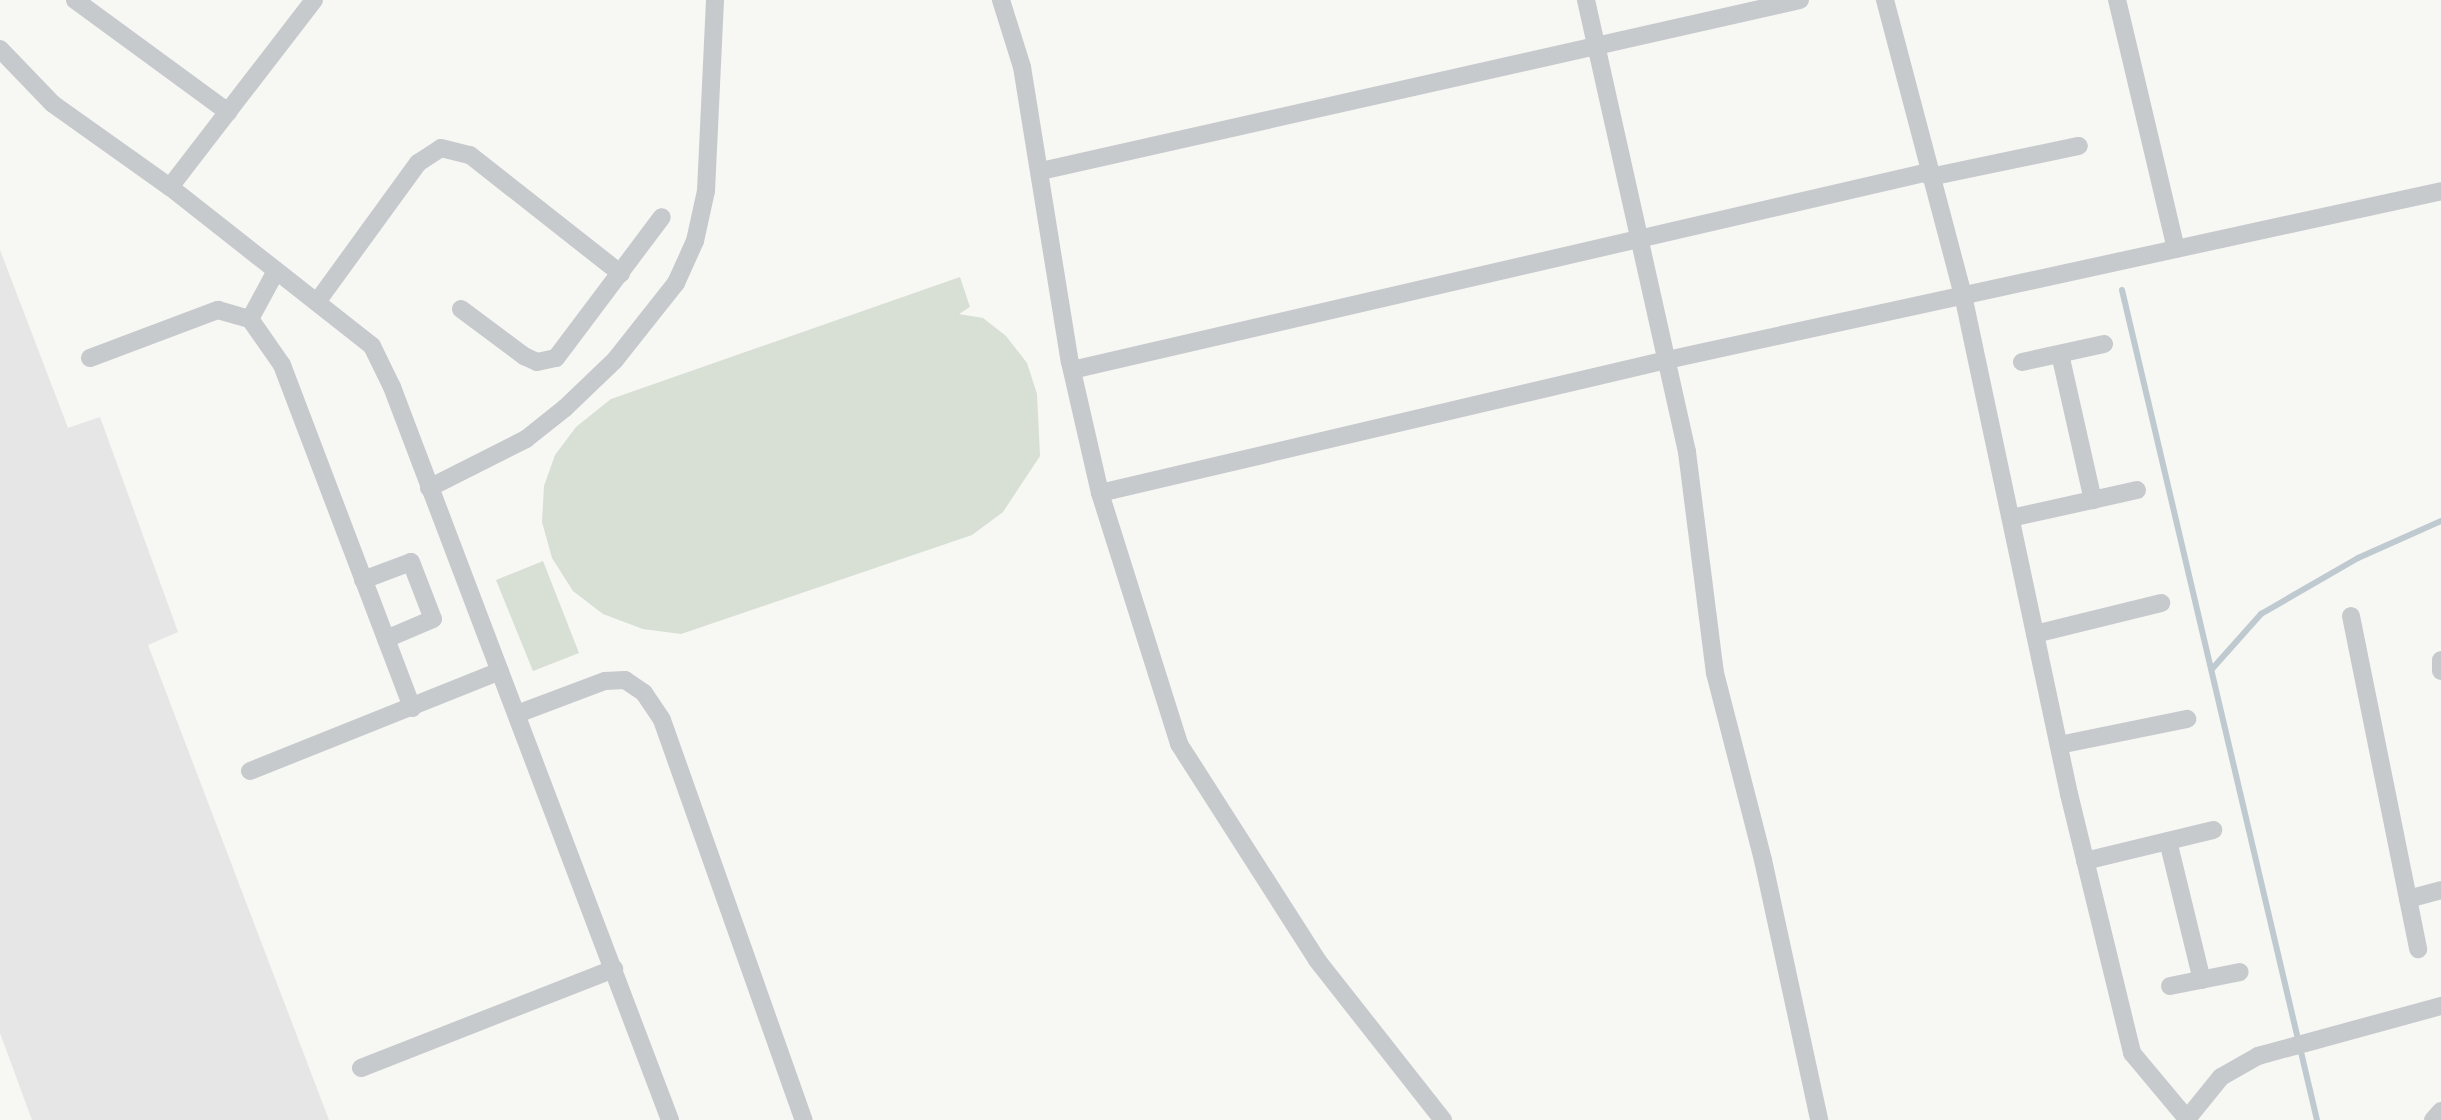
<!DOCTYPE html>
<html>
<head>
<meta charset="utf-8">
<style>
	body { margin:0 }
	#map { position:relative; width:2441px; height:1120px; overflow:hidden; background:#f7f7f4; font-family:Figtree,sans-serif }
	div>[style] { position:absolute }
	.built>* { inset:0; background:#e5e6e5 }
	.green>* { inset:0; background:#d8dfd4 }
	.stream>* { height:6px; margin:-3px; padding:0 3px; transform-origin:3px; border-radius:3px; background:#bfcad0 }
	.minor>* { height:18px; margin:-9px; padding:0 9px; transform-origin:9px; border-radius:9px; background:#c6cacd }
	span { translate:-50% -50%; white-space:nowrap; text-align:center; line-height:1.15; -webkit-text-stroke:12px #fff; paint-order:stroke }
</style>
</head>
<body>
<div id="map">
	<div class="built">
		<div style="clip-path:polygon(0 250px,68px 428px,100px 417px,178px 632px,148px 645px,329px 1120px,32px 1120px,0 1033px)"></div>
	</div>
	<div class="green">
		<div style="clip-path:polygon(960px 277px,970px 307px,959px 314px,983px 318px,1006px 336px,1027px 363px,1037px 394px,1040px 456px,1003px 512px,972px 535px,681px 634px,643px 629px,603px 614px,573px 591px,552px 558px,542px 522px,544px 486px,555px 455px,576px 427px,611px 399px)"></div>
		<div style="clip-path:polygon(543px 561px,579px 653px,533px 671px,496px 580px)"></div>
	</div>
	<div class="stream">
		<div style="left:2122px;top:290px;width:853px;rotate:76.78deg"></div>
		<div style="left:2212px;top:669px;width:74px;rotate:-48.3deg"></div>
		<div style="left:2261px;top:614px;width:112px;rotate:-30deg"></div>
		<div style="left:2358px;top:558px;width:91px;rotate:-24deg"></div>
	</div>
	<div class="minor">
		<div style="left:75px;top:0;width:190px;rotate:36.2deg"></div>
		<div style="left:1001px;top:0;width:70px;rotate:72.6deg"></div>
		<div style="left:1022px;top:67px;width:299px;rotate:80.8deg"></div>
		<div style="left:1070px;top:362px;width:134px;rotate:77.1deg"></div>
		<div style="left:1100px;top:493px;width:263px;rotate:72.5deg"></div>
		<div style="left:1179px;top:744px;width:256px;rotate:57.4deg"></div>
		<div style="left:1317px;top:960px;width:204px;rotate:51.8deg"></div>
		<div style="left:1586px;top:0;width:463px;rotate:77.4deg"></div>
		<div style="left:1687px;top:452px;width:223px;rotate:82.8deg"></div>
		<div style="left:1715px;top:673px;width:193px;rotate:75.6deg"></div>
		<div style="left:1763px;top:860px;width:266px;rotate:77.8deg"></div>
		<div style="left:1885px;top:0;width:305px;rotate:75.2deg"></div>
		<div style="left:1963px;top:295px;width:510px;rotate:78.01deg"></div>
		<div style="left:2069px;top:794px;width:267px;rotate:76.3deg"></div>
		<div style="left:2132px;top:1053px;width:87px;rotate:50.1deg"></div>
		<div style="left:0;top:49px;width:76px;rotate:46.1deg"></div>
		<div style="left:53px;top:104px;width:143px;rotate:35.4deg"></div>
		<div style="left:170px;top:187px;width:257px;rotate:38.2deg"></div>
		<div style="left:372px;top:346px;width:46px;rotate:64deg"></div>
		<div style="left:392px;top:387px;width:784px;rotate:69.23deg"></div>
		<div style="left:1041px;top:171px;width:778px;rotate:-12.7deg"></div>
		<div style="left:1930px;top:177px;width:152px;rotate:-11.8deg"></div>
		<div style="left:170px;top:187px;width:236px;rotate:-52.4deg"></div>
		<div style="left:2176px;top:249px;width:271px;rotate:-12.3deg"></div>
		<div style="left:317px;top:302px;width:172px;rotate:-54deg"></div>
		<div style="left:418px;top:163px;width:27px;rotate:-33deg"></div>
		<div style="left:441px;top:148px;width:30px;rotate:14deg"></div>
		<div style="left:470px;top:155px;width:192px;rotate:38.2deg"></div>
		<div style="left:461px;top:309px;width:79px;rotate:36.7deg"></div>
		<div style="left:524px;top:356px;width:14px;rotate:25deg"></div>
		<div style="left:537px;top:362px;width:19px;rotate:-12deg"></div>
		<div style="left:556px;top:358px;width:176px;rotate:-53.1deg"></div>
		<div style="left:250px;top:319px;width:55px;rotate:-61.6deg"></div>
		<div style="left:2060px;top:354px;width:150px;rotate:77.3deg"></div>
		<div style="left:90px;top:358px;width:137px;rotate:-20.6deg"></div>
		<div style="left:218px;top:310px;width:33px;rotate:16deg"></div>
		<div style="left:250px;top:319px;width:56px;rotate:55.2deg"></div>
		<div style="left:282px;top:365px;width:367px;rotate:69.2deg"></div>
		<div style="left:2022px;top:362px;width:84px;rotate:-12.4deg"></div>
		<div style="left:1072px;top:370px;width:879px;rotate:-13.02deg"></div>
		<div style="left:429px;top:488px;width:109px;rotate:-26.8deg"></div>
		<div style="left:526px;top:439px;width:50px;rotate:-38.5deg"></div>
		<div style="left:565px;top:408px;width:69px;rotate:-43.8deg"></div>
		<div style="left:615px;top:360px;width:98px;rotate:-51.6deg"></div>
		<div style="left:676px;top:283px;width:46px;rotate:-65.7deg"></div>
		<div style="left:695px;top:241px;width:51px;rotate:-77.6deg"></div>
		<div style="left:706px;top:191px;width:191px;rotate:-87.3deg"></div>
		<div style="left:1100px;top:493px;width:582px;rotate:-13.2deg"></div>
		<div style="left:1667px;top:360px;width:521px;rotate:-12.3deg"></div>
		<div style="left:2176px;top:249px;width:256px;rotate:-103.3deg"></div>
		<div style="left:2011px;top:518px;width:129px;rotate:-12.5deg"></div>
		<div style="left:363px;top:580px;width:51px;rotate:-20.6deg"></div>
		<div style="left:411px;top:562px;width:61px;rotate:68.9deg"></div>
		<div style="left:433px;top:619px;width:51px;rotate:156.9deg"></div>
		<div style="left:2351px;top:616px;width:340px;rotate:78.6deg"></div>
		<div style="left:2035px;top:634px;width:130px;rotate:-13.8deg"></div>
		<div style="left:2441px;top:660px;width:11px;rotate:90deg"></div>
		<div style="left:517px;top:714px;width:94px;rotate:-20.6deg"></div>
		<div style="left:605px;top:681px;width:20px;rotate:-3deg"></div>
		<div style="left:625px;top:680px;width:23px;rotate:34deg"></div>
		<div style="left:644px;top:693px;width:32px;rotate:56deg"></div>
		<div style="left:662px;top:720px;width:424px;rotate:70.5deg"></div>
		<div style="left:2059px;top:745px;width:131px;rotate:-11.5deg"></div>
		<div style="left:250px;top:771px;width:269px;rotate:-21.8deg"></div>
		<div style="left:2168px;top:841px;width:143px;rotate:76.3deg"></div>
		<div style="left:2085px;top:861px;width:132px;rotate:-13.6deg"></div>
		<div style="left:2408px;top:899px;width:34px;rotate:-15deg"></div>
		<div style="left:2170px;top:986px;width:71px;rotate:-11.3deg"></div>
		<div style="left:361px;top:1068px;width:272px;rotate:-21.4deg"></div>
		<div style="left:2187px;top:1119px;width:54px;rotate:-51deg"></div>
		<div style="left:2221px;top:1077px;width:43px;rotate:-29.6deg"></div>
		<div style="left:2258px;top:1056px;width:190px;rotate:-15.3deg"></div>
		<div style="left:2433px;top:1120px;width:12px;rotate:-48deg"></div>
	</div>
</div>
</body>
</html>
